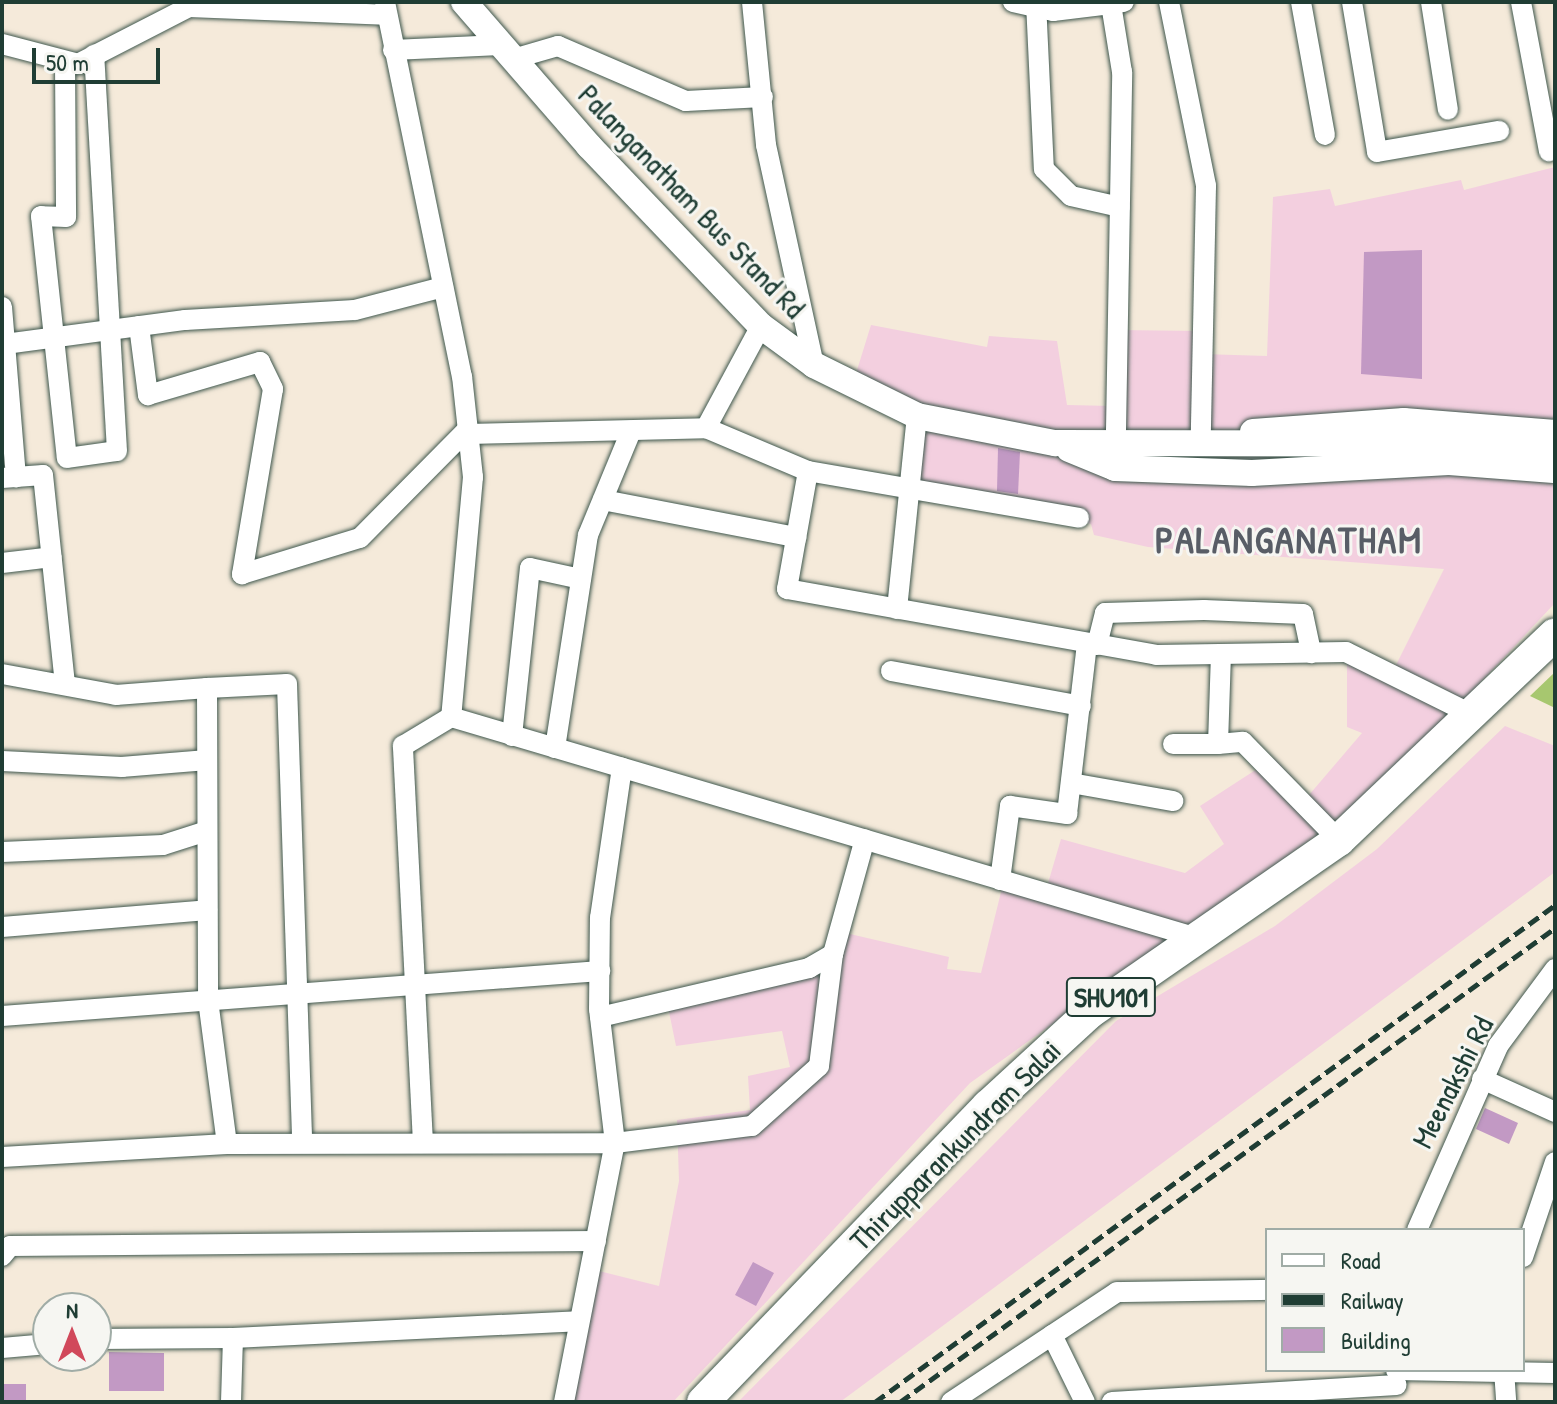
<!DOCTYPE html>
<html>
<head>
<meta charset="utf-8">
<style>
	body { margin:0 }
	#map { position:relative; width:1557px; height:1404px; overflow:hidden; background:#f5eada; font-family:"Patrick Hand",sans-serif }
	div>[style] { position:absolute }
	.built>* { inset:0; background:#f3cfdf }
	.green>* { inset:0; background:#a7c76f }
	.building>* { inset:0; background:#c299c4 }
	.roads { filter:drop-shadow(0 0 2px #3f574d) drop-shadow(0 0 2px #3f574d) }
	.minor>* { height:20px; margin:-10px; padding:0 10px; transform-origin:10px; border-radius:10px; background:#fff }
	.tertiary>* { height:26px; margin:-13px; padding:0 13px; transform-origin:13px; border-radius:13px; background:#fff }
	.primary>* { height:32px; margin:-16px; padding:0 16px; transform-origin:16px; border-radius:16px; background:#fff }
	.rail>* { height:5px; margin-top:-2.5px; transform-origin:0; background:repeating-linear-gradient(90deg,#1f3d34 0 12px,transparent 0 18px) }
	span { translate:-50% -50%; white-space:nowrap; text-align:center; line-height:1.15; -webkit-text-stroke:6px #f6f6f2; paint-order:stroke }
	.shield-label span { padding:2px 6px; background:#f6f6f2; border:2px solid; border-radius:6px; -webkit-text-stroke-width:0 }
	.shield-label { font-size:28px; color:#1f3d34; font-weight:700 }
	.street-label { font-size:30px; color:#1f3d34 }
	.district-label { font-size:38px; color:#585d66; font-weight:700; letter-spacing:2px }
	.frame { position:absolute; inset:0; border:4px solid #1f3d34; pointer-events:none }
	.legend { position:absolute; left:1265px; top:1228px; width:260px; height:144px; box-sizing:border-box; background:#f6f6f2; border:2px solid #a0aca6; margin:0; padding:10px 14px; list-style:none; font-size:24px; color:#1f3d34 }
	.legend li { display:flex; align-items:center; gap:16px; height:40px }
	.legend b { width:40px; border:2px solid #a0aca6 }
	.north { position:absolute; left:32px; top:1292px; width:80px; height:80px; box-sizing:border-box; background:#f6f6f2; border:2px solid #a0aca6; border-radius:50%; rotate:0deg; font-size:22px; font-weight:700; line-height:32px; text-align:center; color:#1f3d34 }
	.north::after { content:''; display:block; margin:auto; width:28px; height:36px; background:#d1495b; clip-path:polygon(50% 0,100% 100%,50% 72%,0 100%) }
	.scale { position:absolute; left:32px; top:48px; width:128px; height:36px; box-sizing:border-box; border:4px solid #1f3d34; border-top:0; padding-left:10px; font-size:24px; line-height:28px; white-space:nowrap; color:#1f3d34; -webkit-text-stroke:6px #f6f6f2; paint-order:stroke }
</style>
</head>
<body>
<div id="map">
	<div class="built">
		<div style="clip-path:polygon(1555px 167px,1555px 603px,1417px 750px,1328px 827px,970px 1083px,673px 1402px,555px 1402px,583px 1267px,659px 1286px,679px 1181px,677px 1120px,750px 1110px,748px 1076px,790px 1067px,782px 1031px,676px 1046px,666px 997px,811px 968px,837px 931px,949px 957px,947px 969px,981px 973px,1004px 880px,1046px 890px,1061px 839px,1185px 873px,1224px 844px,1200px 806px,1274px 758px,1309px 795px,1362px 733px,1347px 727px,1347px 644px,1396px 665px,1444px 569px,1148px 547px,1094px 535px,1091px 524px,902px 485px,914px 426px,849px 396px,871px 325px,987px 347px,989px 336px,1057px 341px,1067px 405px,1112px 406px,1116px 330px,1201px 331px,1202px 354px,1267px 356px,1273px 197px,1330px 189px,1335px 206px,1461px 180px,1464px 190px)"></div>
		<div style="clip-path:polygon(1505px 726px,1555px 746px,1555px 872px,840px 1402px,738px 1402px,1116px 1021px,1275px 926px,1377px 849px)"></div>
	</div>
	<div class="green">
		<div style="clip-path:polygon(1555px 672px,1555px 708px,1530px 696px)"></div>
	</div>
	<div class="building">
		<div style="clip-path:polygon(1422px 250px,1422px 379px,1361px 374px,1364px 252px)"></div>
		<div style="clip-path:polygon(998px 448px,1020px 452px,1018px 494px,997px 491px)"></div>
		<div style="clip-path:polygon(1485px 1108px,1518px 1123px,1509px 1144px,1476px 1129px)"></div>
		<div style="clip-path:polygon(753px 1262px,774px 1273px,756px 1306px,735px 1295px)"></div>
		<div style="clip-path:polygon(109px 1352px,164px 1353px,164px 1391px,109px 1391px)"></div>
		<div style="clip-path:polygon(2px 1384px,26px 1384px,26px 1402px,2px 1402px)"></div>
	</div>
	<div class="roads">
		<div class="minor">
			<div style="left:385px;top:2px;width:382px;rotate:78.4deg"></div>
			<div style="left:462px;top:376px;width:102px;rotate:83.8deg"></div>
			<div style="left:473px;top:477px;width:241px;rotate:95.2deg"></div>
			<div style="left:451px;top:717px;width:775px;rotate:16.49deg"></div>
			<div style="left:752px;top:2px;width:144px;rotate:84.4deg"></div>
			<div style="left:766px;top:145px;width:225px;rotate:77.7deg"></div>
			<div style="left:1013px;top:2px;width:41px;rotate:12.7deg"></div>
			<div style="left:1053px;top:11px;width:58px;rotate:-6.9deg"></div>
			<div style="left:1036px;top:2px;width:167px;rotate:87.3deg"></div>
			<div style="left:1044px;top:169px;width:38px;rotate:45deg"></div>
			<div style="left:1071px;top:196px;width:50px;rotate:12.7deg"></div>
			<div style="left:1169px;top:2px;width:188px;rotate:78.6deg"></div>
			<div style="left:1206px;top:186px;width:246px;rotate:91.2deg"></div>
			<div style="left:1301px;top:2px;width:135px;rotate:79.8deg"></div>
			<div style="left:1352px;top:2px;width:152px;rotate:80.5deg"></div>
			<div style="left:1377px;top:152px;width:124px;rotate:-9.8deg"></div>
			<div style="left:1431px;top:2px;width:109px;rotate:81.1deg"></div>
			<div style="left:1521px;top:2px;width:152px;rotate:79.4deg"></div>
			<div style="left:2px;top:44px;width:79px;rotate:14.7deg"></div>
			<div style="left:78px;top:64px;width:125px;rotate:-27.2deg"></div>
			<div style="left:189px;top:7px;width:196px;rotate:2.3deg"></div>
			<div style="left:393px;top:50px;width:107px;rotate:-2.7deg"></div>
			<div style="left:513px;top:59px;width:47px;rotate:-16.1deg"></div>
			<div style="left:558px;top:46px;width:139px;rotate:23.3deg"></div>
			<div style="left:686px;top:101px;width:77px;rotate:-3deg"></div>
			<div style="left:65px;top:62px;width:155px;rotate:89.6deg"></div>
			<div style="left:66px;top:217px;width:25px;rotate:-178deg"></div>
			<div style="left:41px;top:216px;width:243px;rotate:83.9deg"></div>
			<div style="left:67px;top:458px;width:50px;rotate:-8deg"></div>
			<div style="left:117px;top:451px;width:397px;rotate:-93.3deg"></div>
			<div style="left:2px;top:307px;width:171px;rotate:85.3deg"></div>
			<div style="left:139px;top:326px;width:70px;rotate:82.6deg"></div>
			<div style="left:148px;top:395px;width:117px;rotate:-16.4deg"></div>
			<div style="left:260px;top:362px;width:30px;rotate:64deg"></div>
			<div style="left:273px;top:389px;width:188px;rotate:99.5deg"></div>
			<div style="left:242px;top:574px;width:123px;rotate:-17deg"></div>
			<div style="left:360px;top:538px;width:153px;rotate:-45.3deg"></div>
			<div style="left:5px;top:344px;width:182px;rotate:-7.6deg"></div>
			<div style="left:185px;top:320px;width:170px;rotate:-3.4deg"></div>
			<div style="left:355px;top:310px;width:91px;rotate:-14.6deg"></div>
			<div style="left:706px;top:428px;width:111px;rotate:22.9deg"></div>
			<div style="left:808px;top:471px;width:120px;rotate:100.1deg"></div>
			<div style="left:787px;top:589px;width:375px;rotate:10.1deg"></div>
			<div style="left:1156px;top:655px;width:190px;rotate:-0.9deg"></div>
			<div style="left:1346px;top:652px;width:144px;rotate:26.4deg"></div>
			<div style="left:1116px;top:430px;width:358px;rotate:-89deg"></div>
			<div style="left:1122px;top:72px;width:69px;rotate:-99.2deg"></div>
			<div style="left:1111px;top:4px;width:13px;rotate:-9deg"></div>
			<div style="left:468px;top:434px;width:238px;rotate:-1.4deg"></div>
			<div style="left:706px;top:428px;width:116px;rotate:-61.7deg"></div>
			<div style="left:808px;top:471px;width:275px;rotate:9.8deg"></div>
			<div style="left:2px;top:478px;width:41px;rotate:-4.2deg"></div>
			<div style="left:43px;top:475px;width:210px;rotate:84deg"></div>
			<div style="left:603px;top:500px;width:197px;rotate:10.9deg"></div>
			<div style="left:2px;top:563px;width:50px;rotate:-6.8deg"></div>
			<div style="left:897px;top:609px;width:194px;rotate:-84.1deg"></div>
			<div style="left:1097px;top:645px;width:33px;rotate:-76deg"></div>
			<div style="left:1105px;top:613px;width:99px;rotate:-1.7deg"></div>
			<div style="left:1204px;top:610px;width:99px;rotate:2.3deg"></div>
			<div style="left:1303px;top:614px;width:40px;rotate:78deg"></div>
			<div style="left:891px;top:671px;width:193px;rotate:10.4deg"></div>
			<div style="left:2px;top:674px;width:116px;rotate:10.4deg"></div>
			<div style="left:116px;top:695px;width:91px;rotate:-4.4deg"></div>
			<div style="left:207px;top:688px;width:312px;rotate:89.8deg"></div>
			<div style="left:208px;top:1000px;width:145px;rotate:82.5deg"></div>
			<div style="left:207px;top:688px;width:80px;rotate:-2.9deg"></div>
			<div style="left:287px;top:684px;width:459px;rotate:88.1deg"></div>
			<div style="left:512px;top:736px;width:169px;rotate:-83.9deg"></div>
			<div style="left:530px;top:568px;width:52px;rotate:12.2deg"></div>
			<div style="left:1173px;top:744px;width:45px"></div>
			<div style="left:1218px;top:744px;width:90px;rotate:-88.1deg"></div>
			<div style="left:1218px;top:744px;width:25px;rotate:-5deg"></div>
			<div style="left:1243px;top:742px;width:137px;rotate:45.6deg"></div>
			<div style="left:555px;top:748px;width:216px;rotate:-81.2deg"></div>
			<div style="left:588px;top:535px;width:113px;rotate:-67.5deg"></div>
			<div style="left:2px;top:761px;width:120px;rotate:2.9deg"></div>
			<div style="left:122px;top:767px;width:85px;rotate:-4.7deg"></div>
			<div style="left:1071px;top:783px;width:104px;rotate:10deg"></div>
			<div style="left:2px;top:852px;width:161px;rotate:-2.5deg"></div>
			<div style="left:163px;top:845px;width:46px;rotate:-17.7deg"></div>
			<div style="left:1000px;top:880px;width:75px;rotate:-82.3deg"></div>
			<div style="left:1010px;top:806px;width:58px;rotate:8deg"></div>
			<div style="left:1067px;top:814px;width:172px;rotate:-83.3deg"></div>
			<div style="left:2px;top:927px;width:206px;rotate:-4.7deg"></div>
			<div style="left:2px;top:1016px;width:600px;rotate:-4.3deg"></div>
			<div style="left:600px;top:1017px;width:215px;rotate:-13.2deg"></div>
			<div style="left:809px;top:968px;width:28px;rotate:-30deg"></div>
			<div style="left:833px;top:954px;width:119px;rotate:-74.5deg"></div>
			<div style="left:1482px;top:1079px;width:80px;rotate:24.3deg"></div>
			<div style="left:423px;top:1143px;width:398px;rotate:-92.9deg"></div>
			<div style="left:403px;top:746px;width:56px;rotate:-31.1deg"></div>
			<div style="left:2px;top:1157px;width:225px;rotate:-3.3deg"></div>
			<div style="left:227px;top:1144px;width:388px;rotate:-0.1deg"></div>
			<div style="left:615px;top:1143px;width:138px;rotate:-7.1deg"></div>
			<div style="left:752px;top:1126px;width:90px;rotate:-41.8deg"></div>
			<div style="left:819px;top:1066px;width:113px;rotate:-82.9deg"></div>
			<div style="left:1417px;top:1230px;width:201px;rotate:-66.2deg"></div>
			<div style="left:1498px;top:1046px;width:96px;rotate:-53.5deg"></div>
			<div style="left:2px;top:1256px;width:13px;rotate:-51deg"></div>
			<div style="left:10px;top:1246px;width:586px;rotate:-0.49deg"></div>
			<div style="left:1523px;top:1257px;width:100px;rotate:-71.4deg"></div>
			<div style="left:1052px;top:1335px;width:75px;rotate:63.8deg"></div>
			<div style="left:233px;top:1338px;width:345px;rotate:-2.8deg"></div>
			<div style="left:96px;top:1339px;width:137px;rotate:-0.4deg"></div>
			<div style="left:233px;top:1338px;width:64px;rotate:91.8deg"></div>
			<div style="left:2px;top:1348px;width:46px;rotate:-5deg"></div>
			<div style="left:1396px;top:1370px;width:159px;rotate:1.1deg"></div>
			<div style="left:1504px;top:1370px;width:32px;rotate:86deg"></div>
			<div style="left:564px;top:1402px;width:264px;rotate:-78.9deg"></div>
			<div style="left:615px;top:1143px;width:135px;rotate:-96.8deg"></div>
			<div style="left:599px;top:1009px;width:91px;rotate:-89.4deg"></div>
			<div style="left:600px;top:918px;width:152px;rotate:-81.7deg"></div>
			<div style="left:951px;top:1402px;width:199px;rotate:-33.5deg"></div>
			<div style="left:1117px;top:1292px;width:150px;rotate:-0.8deg"></div>
			<div style="left:1112px;top:1402px;width:285px;rotate:-3.4deg"></div>
		</div>
		<div class="tertiary">
			<div style="left:464px;top:2px;width:191px;rotate:49deg"></div>
			<div style="left:589px;top:146px;width:249px;rotate:46.3deg"></div>
			<div style="left:761px;top:326px;width:66px;rotate:36.3deg"></div>
			<div style="left:814px;top:365px;width:115px;rotate:26.3deg"></div>
			<div style="left:917px;top:416px;width:141px;rotate:11.1deg"></div>
			<div style="left:1055px;top:443px;width:449px;rotate:0.1deg"></div>
			<div style="left:1504px;top:444px;width:52px;rotate:10deg"></div>
			<div style="left:1253px;top:432px;width:151px;rotate:-4.2deg"></div>
			<div style="left:1404px;top:421px;width:151px;rotate:4.5deg"></div>
			<div style="left:1069px;top:449px;width:50px;rotate:22.4deg"></div>
			<div style="left:1115px;top:468px;width:137px;rotate:2.1deg"></div>
			<div style="left:1252px;top:473px;width:197px;rotate:-3.2deg"></div>
			<div style="left:1449px;top:462px;width:105px;rotate:4.4deg"></div>
		</div>
		<div class="primary">
			<div style="left:703px;top:1402px;width:411px;rotate:-46.1deg"></div>
			<div style="left:988px;top:1106px;width:137px;rotate:-42.6deg"></div>
			<div style="left:1089px;top:1013px;width:304px;rotate:-34.7deg"></div>
			<div style="left:1339px;top:840px;width:298px;rotate:-43.6deg"></div>
		</div>
	</div>
	<div class="rail">
		<div style="left:875px;top:1402px;width:842px;rotate:-36.16deg"></div>
		<div style="left:900px;top:1402px;width:809px;rotate:-35.89deg"></div>
	</div>
	<div class="shield-label">
		<span style="left:1111px;top:997px">SHU101</span>
	</div>
	<div class="street-label">
		<span style="left:692px;top:201px;rotate:46deg">Palanganatham Bus Stand Rd</span>
		<span style="left:1452px;top:1082px;rotate:-63deg">Meenakshi Rd</span>
		<span style="left:955px;top:1145px;rotate:-45deg">Thirupparankundram Salai</span>
	</div>
	<div class="district-label">
		<span style="left:1289px;top:540px">PALANGANATHAM</span>
	</div>
	<div class="frame"></div>
	<ul class="legend">
	<li><b style="height:10px;background:#fff"></b>Road</li>
	<li><b style="height:10px;background:#1f3d34"></b>Railway</li>
	<li><b style="height:22px;background:#c299c4"></b>Building</li>
	</ul>
	<div class="north">N</div>
	<div class="scale">50 m</div>
</div>
</body>
</html>
